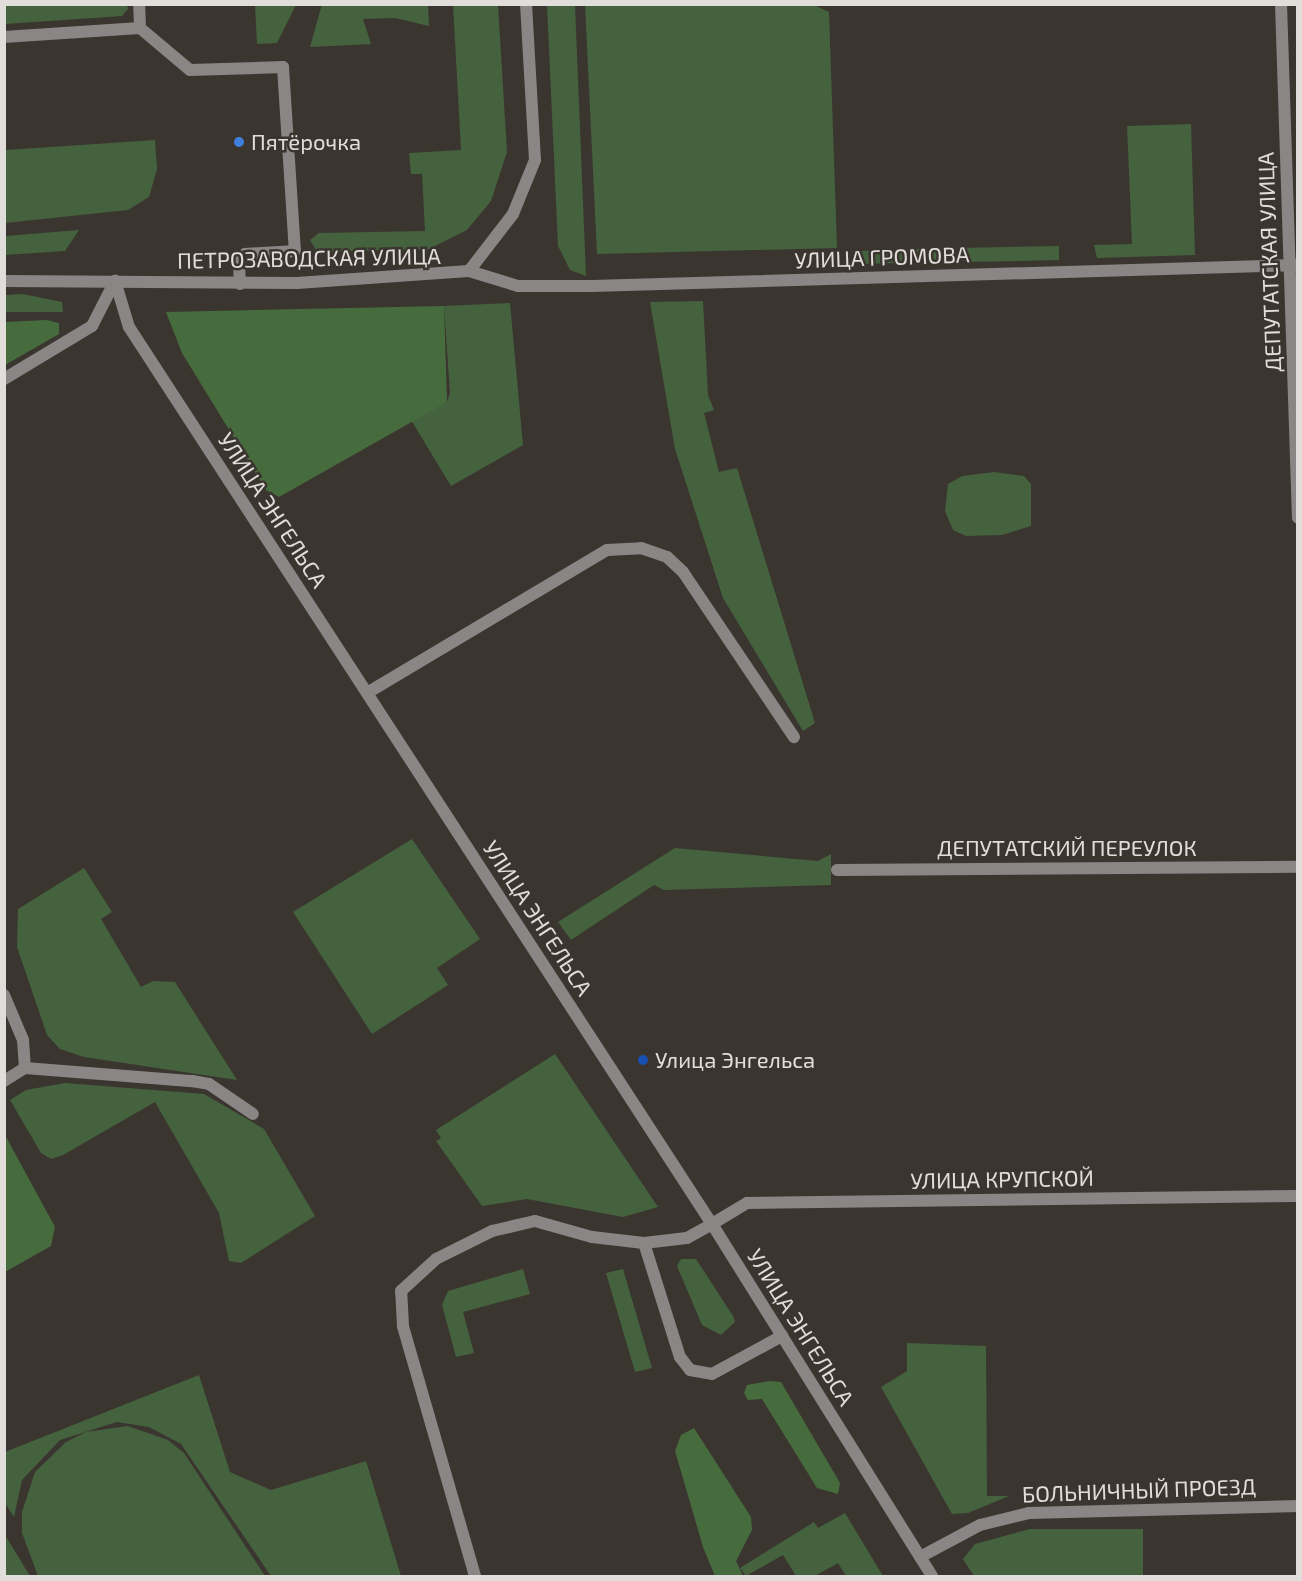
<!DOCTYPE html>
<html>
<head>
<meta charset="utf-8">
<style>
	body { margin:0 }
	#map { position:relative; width:1302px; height:1581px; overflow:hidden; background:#3b3530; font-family:"Exo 2",sans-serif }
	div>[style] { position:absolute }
	.green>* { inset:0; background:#44623d }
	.forest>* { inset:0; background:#466c3e }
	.service>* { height:12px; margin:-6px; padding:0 6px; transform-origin:6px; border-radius:6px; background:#8a8686 }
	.minor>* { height:12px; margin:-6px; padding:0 6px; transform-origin:6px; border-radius:6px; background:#8a8686 }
	.tertiary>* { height:12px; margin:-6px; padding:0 6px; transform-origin:6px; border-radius:6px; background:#8a8686 }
	.dots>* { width:16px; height:16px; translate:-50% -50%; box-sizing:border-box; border:3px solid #3b3530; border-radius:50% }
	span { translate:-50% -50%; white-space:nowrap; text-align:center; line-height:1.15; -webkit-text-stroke:5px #3b3530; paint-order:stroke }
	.poi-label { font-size:22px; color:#e1ddda }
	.left { translate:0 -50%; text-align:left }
	.street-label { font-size:22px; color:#e1ddda }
	.frame { position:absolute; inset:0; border:6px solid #e1ddda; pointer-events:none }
</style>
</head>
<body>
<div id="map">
	<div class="green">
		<div style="clip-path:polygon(5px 4px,127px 4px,128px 9px,122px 16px,5px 24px)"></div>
		<div style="clip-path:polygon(322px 4px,428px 5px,429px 26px,395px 18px,363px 19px,371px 44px,310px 47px)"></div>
		<div style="clip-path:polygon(255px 5px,296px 5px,277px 43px,257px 44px)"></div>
		<div style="clip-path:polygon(453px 5px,498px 5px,507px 152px,491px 201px,467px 230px,429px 249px,317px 252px,310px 240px,319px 233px,425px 231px,422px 174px,411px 174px,409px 153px,461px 150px)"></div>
		<div style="clip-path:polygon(547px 5px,575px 5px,586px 276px,570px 270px,558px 246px)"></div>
		<div style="clip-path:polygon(814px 5px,829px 12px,837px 248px,597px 254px,585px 5px)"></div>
		<div style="clip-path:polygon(1191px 124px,1195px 255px,1097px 258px,1094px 245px,1132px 244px,1127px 126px)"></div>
		<div style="clip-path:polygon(155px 140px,157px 169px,149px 197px,128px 210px,5px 223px,5px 150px)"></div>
		<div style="clip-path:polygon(79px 230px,65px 251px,5px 255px,5px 236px)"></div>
		<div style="clip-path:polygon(1059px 246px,1059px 260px,966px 262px,959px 258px,959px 248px)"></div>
		<div style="clip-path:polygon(946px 248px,940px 262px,860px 264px,860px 251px)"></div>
		<div style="clip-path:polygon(23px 294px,62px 302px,63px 312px,5px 312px,5px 295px)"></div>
		<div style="clip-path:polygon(703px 301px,708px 395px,714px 410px,704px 413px,719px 472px,737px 468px,815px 723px,803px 731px,723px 598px,675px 449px,650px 302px)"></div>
		<div style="clip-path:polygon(510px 303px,523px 445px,451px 486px,411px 420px,447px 402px,450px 393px,444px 306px)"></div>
		<div style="clip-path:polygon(994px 472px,1024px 476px,1031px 484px,1031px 526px,1002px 535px,966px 536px,953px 530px,945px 511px,948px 484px,962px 476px)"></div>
		<div style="clip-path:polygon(412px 839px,480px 939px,437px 968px,448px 985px,372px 1034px,293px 912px)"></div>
		<div style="clip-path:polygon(675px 848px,818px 861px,831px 854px,831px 885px,664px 890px,654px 885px,571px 940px,558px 922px)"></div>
		<div style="clip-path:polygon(84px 868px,112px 912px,101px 919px,141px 987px,153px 981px,175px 982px,237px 1080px,84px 1057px,60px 1049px,47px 1035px,17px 947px,18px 909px)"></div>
		<div style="clip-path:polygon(555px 1054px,658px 1207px,623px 1217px,527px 1199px,482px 1206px,436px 1141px,441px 1138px,436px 1130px)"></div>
		<div style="clip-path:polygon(65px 1083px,204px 1094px,264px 1129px,315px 1216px,241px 1263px,229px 1261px,219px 1213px,155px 1102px,63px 1155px,51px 1159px,41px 1153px,10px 1100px,26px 1090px)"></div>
		<div style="clip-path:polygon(681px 1259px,696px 1259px,733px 1316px,735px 1322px,721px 1335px,702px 1325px,677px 1266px)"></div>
		<div style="clip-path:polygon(523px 1269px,530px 1294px,463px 1312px,474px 1353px,456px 1357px,442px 1305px,448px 1291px)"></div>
		<div style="clip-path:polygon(623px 1269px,652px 1368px,635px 1372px,606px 1273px)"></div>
		<div style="clip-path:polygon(907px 1343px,986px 1346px,987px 1496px,1009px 1496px,968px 1513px,952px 1514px,881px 1387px,907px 1371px)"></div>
		<div style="clip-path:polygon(199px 1375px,230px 1472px,271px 1490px,366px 1461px,401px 1576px,271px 1576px,181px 1444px,149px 1427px,117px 1422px,60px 1440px,22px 1480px,14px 1517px,5px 1503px,5px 1452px)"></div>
		<div style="clip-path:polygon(128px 1426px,168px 1440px,184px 1453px,265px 1576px,38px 1576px,22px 1533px,22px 1512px,35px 1472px,66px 1442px,86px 1432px)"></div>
		<div style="clip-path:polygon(845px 1513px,883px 1576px,846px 1576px,838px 1563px,815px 1576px,796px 1576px,783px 1555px,746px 1576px,740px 1568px,814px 1522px,818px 1528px)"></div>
		<div style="clip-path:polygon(1030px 1529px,1143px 1529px,1143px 1576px,974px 1576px,963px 1559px,975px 1544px)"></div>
		<div style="clip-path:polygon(5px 1535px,30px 1576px,5px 1576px)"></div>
	</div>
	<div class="forest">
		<div style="clip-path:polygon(444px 306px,447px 402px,279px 497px,266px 490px,182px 353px,166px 312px)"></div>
		<div style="clip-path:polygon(47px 320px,59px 323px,59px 334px,5px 365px,5px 322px)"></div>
		<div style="clip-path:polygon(5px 1135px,55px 1227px,51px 1246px,5px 1272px)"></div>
		<div style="clip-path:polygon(770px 1381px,781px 1382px,840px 1483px,838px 1494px,817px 1488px,762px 1399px,748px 1400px,744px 1393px,747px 1385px)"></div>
		<div style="clip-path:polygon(694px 1428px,751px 1517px,752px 1530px,736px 1561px,743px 1576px,715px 1576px,703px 1547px,675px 1451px,681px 1435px)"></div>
	</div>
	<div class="service">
		<div style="left:140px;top:28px;width:65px;rotate:40deg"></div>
		<div style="left:190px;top:70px;width:93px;rotate:-1.8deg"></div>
		<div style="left:283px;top:67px;width:184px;rotate:86.3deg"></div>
		<div style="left:295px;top:251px;width:50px;rotate:176.6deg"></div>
		<div style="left:245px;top:254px;width:9px;rotate:131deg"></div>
		<div style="left:239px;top:261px;width:23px;rotate:88deg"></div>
		<div style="left:4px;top:37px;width:136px;rotate:-3.8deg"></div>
		<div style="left:140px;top:28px;width:24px;rotate:-92deg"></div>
		<div style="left:367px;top:693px;width:279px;rotate:-30.8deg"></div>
		<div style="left:607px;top:550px;width:34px;rotate:-3deg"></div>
		<div style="left:641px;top:548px;width:28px;rotate:19deg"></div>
		<div style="left:667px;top:557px;width:22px;rotate:43deg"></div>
		<div style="left:683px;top:572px;width:199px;rotate:56.1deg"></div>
		<div style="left:4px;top:995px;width:49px;rotate:67.1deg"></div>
		<div style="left:23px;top:1040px;width:28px;rotate:86deg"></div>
		<div style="left:4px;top:1081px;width:25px;rotate:-32deg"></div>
		<div style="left:25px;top:1068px;width:168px;rotate:4.5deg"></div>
		<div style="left:192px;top:1081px;width:17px;rotate:10deg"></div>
		<div style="left:209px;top:1084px;width:53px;rotate:34.3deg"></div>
		<div style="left:644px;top:1243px;width:120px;rotate:72.5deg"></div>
		<div style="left:680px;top:1357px;width:16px;rotate:52deg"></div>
		<div style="left:690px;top:1370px;width:22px;rotate:10deg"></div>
		<div style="left:712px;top:1374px;width:80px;rotate:-28.5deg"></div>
		<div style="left:475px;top:1576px;width:260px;rotate:-106.1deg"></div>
		<div style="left:403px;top:1326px;width:35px;rotate:-93deg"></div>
		<div style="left:401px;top:1291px;width:47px;rotate:-42.4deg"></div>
		<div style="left:436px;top:1259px;width:63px;rotate:-26.6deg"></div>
		<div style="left:492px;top:1231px;width:44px;rotate:-13.1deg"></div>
		<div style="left:535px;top:1221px;width:59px;rotate:15.7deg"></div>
		<div style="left:592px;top:1237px;width:52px;rotate:6.6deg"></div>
		<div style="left:644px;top:1243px;width:43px;rotate:-6.6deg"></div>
		<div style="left:687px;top:1238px;width:29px;rotate:-29deg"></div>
	</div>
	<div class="minor">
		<div style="left:1281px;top:4px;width:514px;rotate:88.11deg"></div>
		<div style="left:469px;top:271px;width:51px;rotate:17deg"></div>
		<div style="left:518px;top:286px;width:74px"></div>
		<div style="left:592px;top:286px;width:706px;rotate:-1.7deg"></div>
		<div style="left:4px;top:379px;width:103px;rotate:-31.1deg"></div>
		<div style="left:92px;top:326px;width:51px;rotate:-62.9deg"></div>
		<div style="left:837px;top:870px;width:461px;rotate:-0.4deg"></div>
		<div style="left:712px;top:1224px;width:41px;rotate:-31deg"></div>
		<div style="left:747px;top:1203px;width:551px;rotate:-0.73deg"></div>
		<div style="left:920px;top:1557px;width:68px;rotate:-28.1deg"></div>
		<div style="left:980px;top:1525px;width:50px;rotate:-13.8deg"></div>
		<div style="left:1029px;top:1513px;width:269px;rotate:-1.5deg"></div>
	</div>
	<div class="tertiary">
		<div style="left:4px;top:281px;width:293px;rotate:0.4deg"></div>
		<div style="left:297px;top:283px;width:172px;rotate:-4deg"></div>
		<div style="left:469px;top:271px;width:72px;rotate:-52.3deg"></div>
		<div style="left:513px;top:214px;width:58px;rotate:-67.8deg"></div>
		<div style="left:535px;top:160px;width:156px;rotate:-93.3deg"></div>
		<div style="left:115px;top:281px;width:48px;rotate:73.1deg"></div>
		<div style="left:129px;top:327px;width:1070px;rotate:56.98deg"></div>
		<div style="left:712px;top:1224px;width:415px;rotate:58deg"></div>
	</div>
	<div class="dots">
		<div style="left:239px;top:142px;background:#3f7fe0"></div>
		<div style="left:643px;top:1060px;background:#1a4fb4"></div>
	</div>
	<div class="poi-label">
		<span class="left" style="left:251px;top:142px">Пятёрочка</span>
		<span class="left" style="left:655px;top:1060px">Улица Энгельса</span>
	</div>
	<div class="street-label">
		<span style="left:882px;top:257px;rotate:-2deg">УЛИЦА ГРОМОВА</span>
		<span style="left:309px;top:258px;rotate:-1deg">ПЕТРОЗАВОДСКАЯ УЛИЦА</span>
		<span style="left:1269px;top:262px;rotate:-92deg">ДЕПУТАТСКАЯ УЛИЦА</span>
		<span style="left:273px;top:510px;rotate:57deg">УЛИЦА ЭНГЕЛЬСА</span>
		<span style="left:1067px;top:848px">ДЕПУТАТСКИЙ ПЕРЕУЛОК</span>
		<span style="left:538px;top:918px;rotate:57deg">УЛИЦА ЭНГЕЛЬСА</span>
		<span style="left:1002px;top:1179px;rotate:-1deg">УЛИЦА КРУПСКОЙ</span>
		<span style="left:801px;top:1327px;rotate:58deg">УЛИЦА ЭНГЕЛЬСА</span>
		<span style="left:1139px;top:1490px;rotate:-2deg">БОЛЬНИЧНЫЙ ПРОЕЗД</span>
	</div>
	<div class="frame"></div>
</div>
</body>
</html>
